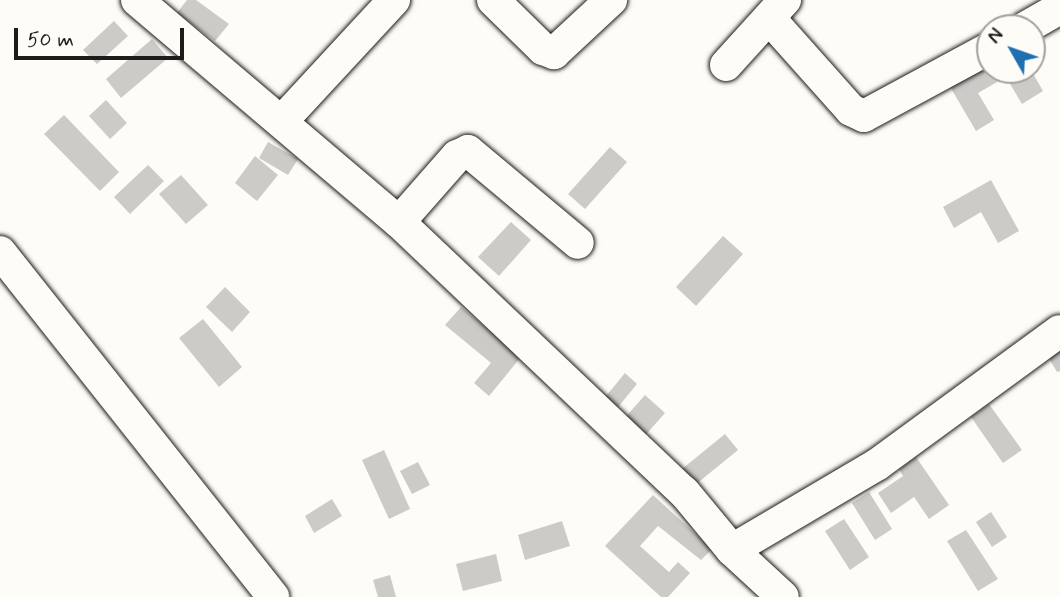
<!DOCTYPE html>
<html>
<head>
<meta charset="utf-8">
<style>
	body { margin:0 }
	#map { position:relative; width:1060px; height:597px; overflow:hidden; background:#fdfcf7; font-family:Mynerve,sans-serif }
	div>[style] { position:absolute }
	.building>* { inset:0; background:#cccbc8 }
	.roads { filter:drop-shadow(0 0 2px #1c1c1c) drop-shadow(0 0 2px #1c1c1c) }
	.minor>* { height:32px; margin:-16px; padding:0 16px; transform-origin:16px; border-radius:16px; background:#fdfcf7 }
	span { translate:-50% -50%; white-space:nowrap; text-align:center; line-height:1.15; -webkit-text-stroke:5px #fdfcf7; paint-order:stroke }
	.north { position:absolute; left:976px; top:14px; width:70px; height:70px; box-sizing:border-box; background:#fdfcf7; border:2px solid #a3a29f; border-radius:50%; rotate:310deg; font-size:19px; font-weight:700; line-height:28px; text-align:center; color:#1c1c1c }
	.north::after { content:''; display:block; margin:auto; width:24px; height:32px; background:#1f6fb2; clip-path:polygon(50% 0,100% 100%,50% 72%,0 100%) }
	.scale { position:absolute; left:14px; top:28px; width:170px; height:32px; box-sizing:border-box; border:4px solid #1c1c1c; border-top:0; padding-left:9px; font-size:21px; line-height:24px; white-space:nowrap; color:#1c1c1c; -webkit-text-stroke:5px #fdfcf7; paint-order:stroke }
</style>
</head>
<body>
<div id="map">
	<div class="building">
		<div style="clip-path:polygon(187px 0,196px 0,229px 24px,215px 41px,177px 13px)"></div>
		<div style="clip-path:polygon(114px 21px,128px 36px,97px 64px,83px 50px)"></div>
		<div style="clip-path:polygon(152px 39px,168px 58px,121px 98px,106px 79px)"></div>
		<div style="clip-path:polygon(990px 60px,990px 70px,1031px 70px,1043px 91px,1022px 104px,1006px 77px,978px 93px,994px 120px,976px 131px,949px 85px)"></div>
		<div style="clip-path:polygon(106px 100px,127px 123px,110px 139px,89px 116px)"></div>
		<div style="clip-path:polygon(64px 115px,119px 172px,100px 191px,44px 134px)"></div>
		<div style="clip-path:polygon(268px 142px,298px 159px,288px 175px,259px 158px)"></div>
		<div style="clip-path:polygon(610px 147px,627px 162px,585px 209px,568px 194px)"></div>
		<div style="clip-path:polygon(255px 156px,278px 175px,257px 201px,235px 183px)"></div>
		<div style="clip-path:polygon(148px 165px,164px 181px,130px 214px,114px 197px)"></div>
		<div style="clip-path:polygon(181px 175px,208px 205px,186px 224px,159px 194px)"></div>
		<div style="clip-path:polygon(991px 180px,1019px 231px,998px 243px,981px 212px,954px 228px,943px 207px)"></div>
		<div style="clip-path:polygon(511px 222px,531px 240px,499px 276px,478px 257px)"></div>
		<div style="clip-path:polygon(723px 236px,743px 254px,696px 306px,676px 287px)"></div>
		<div style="clip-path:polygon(225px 287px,250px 312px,232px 332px,206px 307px)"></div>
		<div style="clip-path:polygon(461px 307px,521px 357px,489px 396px,474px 383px,491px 363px,445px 325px)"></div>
		<div style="clip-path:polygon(203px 319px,242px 367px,219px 387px,179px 338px)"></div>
		<div style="clip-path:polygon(1060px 348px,1060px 371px,1057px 372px,1047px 355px)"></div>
		<div style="clip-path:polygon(625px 373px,637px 384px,614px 412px,602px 401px)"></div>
		<div style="clip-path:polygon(645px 395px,665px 413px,642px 439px,622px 421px)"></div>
		<div style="clip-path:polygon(989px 404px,1022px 450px,1003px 463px,971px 417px)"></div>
		<div style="clip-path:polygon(725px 434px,738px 450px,695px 485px,682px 469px)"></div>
		<div style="clip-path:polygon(384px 450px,410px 509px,389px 519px,362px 460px)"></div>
		<div style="clip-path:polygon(916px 457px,949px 505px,929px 519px,914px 497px,891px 513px,878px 493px,903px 476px,899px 469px)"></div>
		<div style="clip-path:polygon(418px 462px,430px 485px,412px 494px,400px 471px)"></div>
		<div style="clip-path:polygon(869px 492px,892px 529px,875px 540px,852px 503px)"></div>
		<div style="clip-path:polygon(653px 495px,712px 549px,701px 560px,658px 526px,640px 546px,669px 572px,678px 562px,690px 573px,668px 597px,661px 597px,605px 546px)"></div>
		<div style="clip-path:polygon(332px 499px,342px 516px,314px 533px,305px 516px)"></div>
		<div style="clip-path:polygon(991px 512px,1007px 537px,992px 547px,976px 522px)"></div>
		<div style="clip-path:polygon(844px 519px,869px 557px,850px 570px,825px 531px)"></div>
		<div style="clip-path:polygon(562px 521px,570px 546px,525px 560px,518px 535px)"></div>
		<div style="clip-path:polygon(966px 530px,998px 579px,978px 591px,947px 541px)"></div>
		<div style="clip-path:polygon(496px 554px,502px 581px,463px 591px,456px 564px)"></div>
		<div style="clip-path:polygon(390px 575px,396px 597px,378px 597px,373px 580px)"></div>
	</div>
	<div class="roads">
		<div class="minor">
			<div style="left:137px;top:0;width:343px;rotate:40.3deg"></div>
			<div style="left:399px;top:222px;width:393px;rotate:43.5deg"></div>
			<div style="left:684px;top:492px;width:75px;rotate:50.4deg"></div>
			<div style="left:732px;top:550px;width:69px;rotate:42.7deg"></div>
			<div style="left:493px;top:0;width:70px;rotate:44.4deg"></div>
			<div style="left:543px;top:49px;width:12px;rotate:20deg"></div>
			<div style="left:554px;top:53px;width:78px;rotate:-42.9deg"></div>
			<div style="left:769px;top:18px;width:123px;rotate:48.3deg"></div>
			<div style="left:851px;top:110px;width:14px;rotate:25deg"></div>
			<div style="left:864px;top:116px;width:143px;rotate:-28.4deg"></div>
			<div style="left:1025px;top:28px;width:40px;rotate:-29.7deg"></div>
			<div style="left:726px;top:65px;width:88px;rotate:-47.8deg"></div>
			<div style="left:282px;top:121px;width:165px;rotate:-47.2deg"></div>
			<div style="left:399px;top:222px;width:88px;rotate:-48.7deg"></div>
			<div style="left:457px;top:156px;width:12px;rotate:-24deg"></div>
			<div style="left:468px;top:151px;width:143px;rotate:39.9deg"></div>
			<div style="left:0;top:252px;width:440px;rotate:51.6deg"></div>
			<div style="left:732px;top:550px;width:169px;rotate:-30.5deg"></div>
			<div style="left:878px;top:464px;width:225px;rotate:-36.2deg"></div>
		</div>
	</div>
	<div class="north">N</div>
	<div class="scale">50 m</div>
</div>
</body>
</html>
